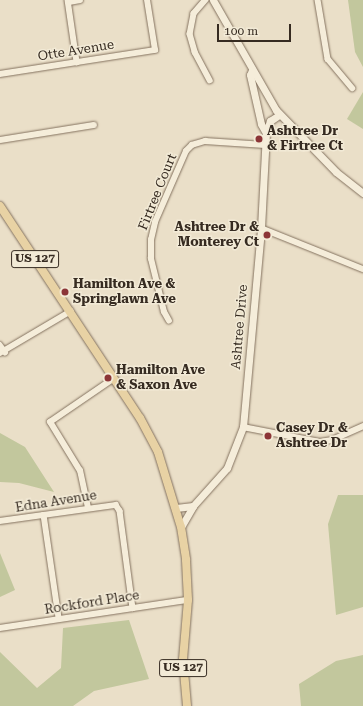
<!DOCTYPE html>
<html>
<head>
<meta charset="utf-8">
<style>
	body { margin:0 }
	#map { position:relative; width:363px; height:706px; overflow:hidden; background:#eadfc8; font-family:"Roboto Serif",serif }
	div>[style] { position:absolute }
	.green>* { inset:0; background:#c2c79d }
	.roads { filter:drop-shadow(0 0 1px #84725f) drop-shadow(0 0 1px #84725f) }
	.minor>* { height:5.5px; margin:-2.75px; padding:0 2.75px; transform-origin:2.75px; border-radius:2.75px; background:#f5edda }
	.tertiary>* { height:7px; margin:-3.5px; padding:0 3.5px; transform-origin:3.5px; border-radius:3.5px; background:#f5edda }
	.primary>* { height:8px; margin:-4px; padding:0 4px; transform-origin:4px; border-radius:4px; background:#e8d2a4 }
	.dots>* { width:11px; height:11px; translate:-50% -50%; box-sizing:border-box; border:2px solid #f2ead6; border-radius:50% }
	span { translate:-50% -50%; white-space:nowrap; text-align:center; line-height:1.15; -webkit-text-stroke:3px #f2ead6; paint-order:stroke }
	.shield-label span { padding:1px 3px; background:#f2ead6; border:1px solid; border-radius:3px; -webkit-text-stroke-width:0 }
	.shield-label { font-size:12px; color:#362b21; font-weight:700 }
	.street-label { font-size:13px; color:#362b21 }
	.poi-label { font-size:13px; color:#362b21; font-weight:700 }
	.left { translate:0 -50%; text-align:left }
	.right { translate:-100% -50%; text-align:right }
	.scale { position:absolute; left:217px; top:24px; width:74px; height:18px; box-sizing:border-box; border:2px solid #362b21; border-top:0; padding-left:5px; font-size:12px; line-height:14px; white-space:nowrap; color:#362b21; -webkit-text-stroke:3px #f2ead6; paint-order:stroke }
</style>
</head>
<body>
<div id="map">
	<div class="green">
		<div style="clip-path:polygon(348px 0,363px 0,363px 67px,355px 52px)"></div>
		<div style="clip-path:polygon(363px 92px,363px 129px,347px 119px)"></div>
		<div style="clip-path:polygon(0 433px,25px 447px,54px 492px,19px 483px,0 482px)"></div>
		<div style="clip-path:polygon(338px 495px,363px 495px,363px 607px,336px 615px,328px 524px)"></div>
		<div style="clip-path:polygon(0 553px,15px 590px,0 597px)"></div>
		<div style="clip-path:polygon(129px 620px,149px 679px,94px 691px,73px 706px,0 706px,0 652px,37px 688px,61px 668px,63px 628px)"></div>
		<div style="clip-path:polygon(363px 655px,363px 706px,301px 706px,299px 684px,336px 661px)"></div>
	</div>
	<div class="roads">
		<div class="minor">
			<div style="left:68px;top:0;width:63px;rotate:81.7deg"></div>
			<div style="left:206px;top:0;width:18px;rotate:131deg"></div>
			<div style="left:194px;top:14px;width:20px;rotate:101deg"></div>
			<div style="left:190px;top:34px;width:19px;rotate:74deg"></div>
			<div style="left:195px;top:52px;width:32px;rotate:62deg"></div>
			<div style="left:318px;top:0;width:60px;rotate:80.4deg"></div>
			<div style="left:328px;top:59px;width:38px;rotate:50deg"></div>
			<div style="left:69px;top:2px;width:11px;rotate:-10deg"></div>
			<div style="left:0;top:74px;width:157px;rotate:-8.8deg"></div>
			<div style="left:155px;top:50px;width:51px;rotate:-99.1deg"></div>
			<div style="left:0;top:140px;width:95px;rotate:-9.1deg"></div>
			<div style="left:261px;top:228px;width:110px;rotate:21.9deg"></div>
			<div style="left:169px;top:321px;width:10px;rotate:-119deg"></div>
			<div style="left:164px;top:312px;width:55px;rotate:-103.8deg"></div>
			<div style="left:151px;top:259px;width:19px;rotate:-90deg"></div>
			<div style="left:151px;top:240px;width:18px;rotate:-77deg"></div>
			<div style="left:155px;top:222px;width:77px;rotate:-66.4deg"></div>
			<div style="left:186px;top:151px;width:8px;rotate:-45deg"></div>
			<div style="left:192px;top:145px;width:14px;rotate:-17deg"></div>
			<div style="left:205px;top:141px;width:60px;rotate:3.8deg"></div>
			<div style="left:0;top:345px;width:9px;rotate:54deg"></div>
			<div style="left:0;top:353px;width:82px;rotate:-30.6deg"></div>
			<div style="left:243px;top:427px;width:78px;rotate:11deg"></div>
			<div style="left:320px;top:442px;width:12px;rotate:-9deg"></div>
			<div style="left:332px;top:440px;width:34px;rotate:-24deg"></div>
			<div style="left:88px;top:508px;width:38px;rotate:-102deg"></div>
			<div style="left:80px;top:471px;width:57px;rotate:-121.5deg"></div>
			<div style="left:50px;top:422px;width:76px;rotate:-34.3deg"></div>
			<div style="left:44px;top:515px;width:104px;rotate:81.7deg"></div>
			<div style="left:0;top:521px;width:117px;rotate:-7.9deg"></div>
			<div style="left:116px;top:505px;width:7px;rotate:56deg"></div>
			<div style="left:120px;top:511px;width:98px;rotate:82.4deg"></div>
			<div style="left:0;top:628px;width:190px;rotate:-8.5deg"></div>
		</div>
		<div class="tertiary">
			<div style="left:213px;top:0;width:127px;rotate:60.2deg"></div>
			<div style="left:276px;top:110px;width:86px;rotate:45.9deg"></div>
			<div style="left:336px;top:172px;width:34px;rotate:38deg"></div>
			<div style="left:252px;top:70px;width:5px;rotate:112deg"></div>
			<div style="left:250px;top:75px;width:50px;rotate:77.3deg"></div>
			<div style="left:261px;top:124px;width:10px;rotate:61deg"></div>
			<div style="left:176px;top:508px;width:17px;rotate:-7deg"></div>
			<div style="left:181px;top:527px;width:24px;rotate:-60deg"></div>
			<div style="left:193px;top:506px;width:51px;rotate:-48.2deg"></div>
			<div style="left:227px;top:468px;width:44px;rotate:-68.7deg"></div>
			<div style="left:243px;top:427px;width:200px;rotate:-84.8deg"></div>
			<div style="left:261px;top:228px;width:95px;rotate:-87deg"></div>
			<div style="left:266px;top:133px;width:13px;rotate:-72deg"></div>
			<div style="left:270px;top:121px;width:11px;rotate:-34deg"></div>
		</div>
		<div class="primary">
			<div style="left:0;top:206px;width:254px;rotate:56.6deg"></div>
			<div style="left:140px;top:418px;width:38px;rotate:62deg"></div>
			<div style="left:158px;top:452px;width:78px;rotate:73deg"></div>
			<div style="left:181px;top:527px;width:33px;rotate:81deg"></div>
			<div style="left:186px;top:560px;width:40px;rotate:87.1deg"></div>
			<div style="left:188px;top:600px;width:60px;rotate:94.8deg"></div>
			<div style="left:183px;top:660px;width:46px;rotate:85deg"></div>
		</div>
	</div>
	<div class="dots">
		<div style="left:259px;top:139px;background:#8c3537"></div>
		<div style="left:267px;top:235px;background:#8c3537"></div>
		<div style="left:65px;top:292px;background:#8c3537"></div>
		<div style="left:108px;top:378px;background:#8c3537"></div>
		<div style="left:268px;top:436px;background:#8c3537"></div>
	</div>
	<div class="shield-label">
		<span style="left:35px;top:259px">US 127</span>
		<span style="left:183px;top:668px">US 127</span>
	</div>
	<div class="street-label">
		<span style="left:76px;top:51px;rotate:-9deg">Otte Avenue</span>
		<span style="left:158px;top:192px;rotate:-68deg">Firtree Court</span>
		<span style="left:240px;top:327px;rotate:-85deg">Ashtree Drive</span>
		<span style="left:56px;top:502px;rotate:-9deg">Edna Avenue</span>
		<span style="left:92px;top:603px;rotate:-9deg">Rockford Place</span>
	</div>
	<div class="poi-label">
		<span class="left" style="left:267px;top:139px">Ashtree Dr<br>&amp; Firtree Ct</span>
		<span class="right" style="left:259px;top:235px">Ashtree Dr &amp;<br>Monterey Ct</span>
		<span class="left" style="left:73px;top:292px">Hamilton Ave &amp;<br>Springlawn Ave</span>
		<span class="left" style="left:116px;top:378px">Hamilton Ave<br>&amp; Saxon Ave</span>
		<span class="left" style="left:276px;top:436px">Casey Dr &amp;<br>Ashtree Dr</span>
	</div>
	<div class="scale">100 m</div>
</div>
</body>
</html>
